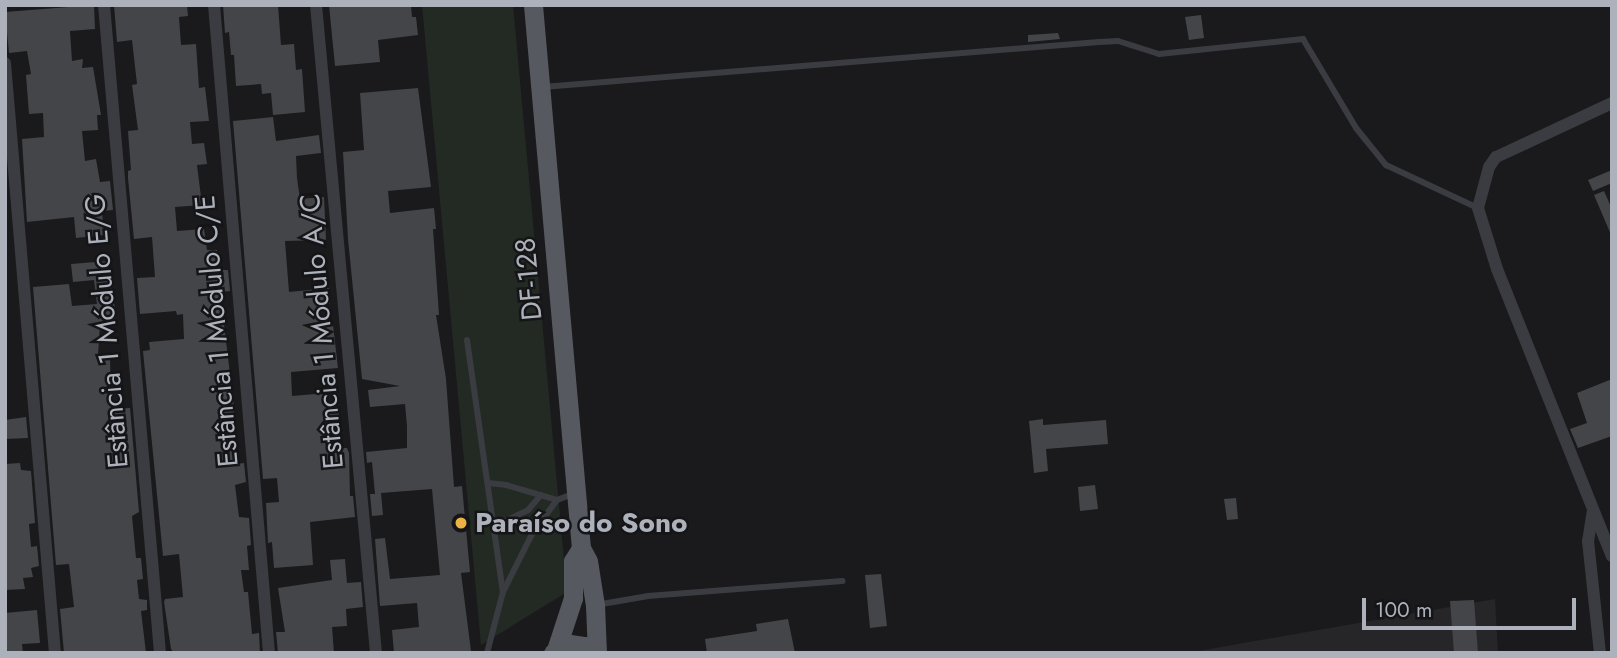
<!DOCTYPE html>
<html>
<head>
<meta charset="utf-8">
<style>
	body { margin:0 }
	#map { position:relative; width:1617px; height:658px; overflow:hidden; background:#1a1a1c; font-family:Jost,sans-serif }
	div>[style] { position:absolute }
	.built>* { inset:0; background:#262629 }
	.green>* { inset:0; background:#222a23 }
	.building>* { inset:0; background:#444549 }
	.lane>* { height:6px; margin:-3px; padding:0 3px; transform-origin:3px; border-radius:3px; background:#3b3c41 }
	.street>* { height:12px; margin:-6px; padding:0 6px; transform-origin:6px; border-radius:6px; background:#3b3c41 }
	.primary>* { height:19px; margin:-9.5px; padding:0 9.5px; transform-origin:9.5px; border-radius:9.5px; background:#575960 }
	.dots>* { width:19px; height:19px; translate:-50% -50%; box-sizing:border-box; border:4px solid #151517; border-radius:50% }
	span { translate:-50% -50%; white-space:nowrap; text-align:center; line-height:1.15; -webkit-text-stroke:5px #151517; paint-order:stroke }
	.street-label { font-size:28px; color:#adb1bb }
	.poi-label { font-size:28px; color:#adb1bb; font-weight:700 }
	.left { translate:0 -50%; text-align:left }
	.frame { position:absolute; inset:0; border:7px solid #adb1bb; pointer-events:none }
	.scale { position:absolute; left:1362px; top:598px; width:214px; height:32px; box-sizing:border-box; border:4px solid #adb1bb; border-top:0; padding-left:9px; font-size:21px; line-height:24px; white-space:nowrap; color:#adb1bb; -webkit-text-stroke:5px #151517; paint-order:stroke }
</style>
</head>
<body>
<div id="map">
	<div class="built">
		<div style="clip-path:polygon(1495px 599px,1498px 653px,1187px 653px)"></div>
	</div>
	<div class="green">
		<div style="clip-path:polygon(422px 5px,513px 5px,567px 592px,481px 645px)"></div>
	</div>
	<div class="building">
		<div style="clip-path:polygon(94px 5px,95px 29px,70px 31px,72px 61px,83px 59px,82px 68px,93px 67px,101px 115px,97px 115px,98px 130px,82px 131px,85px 161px,96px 159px,100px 182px,110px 181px,113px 210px,102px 211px,104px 235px,76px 238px,74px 217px,27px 222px,22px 139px,44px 137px,43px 113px,29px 114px,26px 75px,31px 74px,27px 51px,9px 53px,5px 12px)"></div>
		<div style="clip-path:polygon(114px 5px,187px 5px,188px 16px,179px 17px,181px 45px,196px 44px,199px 88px,205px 87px,209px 121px,190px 122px,192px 144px,204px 143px,207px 164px,197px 165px,202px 205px,175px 207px,177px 231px,204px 229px,207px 250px,217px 250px,219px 270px,228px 270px,230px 291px,220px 292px,234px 407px,236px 464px,244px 463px,246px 482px,235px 485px,239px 517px,249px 518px,251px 545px,247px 546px,249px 570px,241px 570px,244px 592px,248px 592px,252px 634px,259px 633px,260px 653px,174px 653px,171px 649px,164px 602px,165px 599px,183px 597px,179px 554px,163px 556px,143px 351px,150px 350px,149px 342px,184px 339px,183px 314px,177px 315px,176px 311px,140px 314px,137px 278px,155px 277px,152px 237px,134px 239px,128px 178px,128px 171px,131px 170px,128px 131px,138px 130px,132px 85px,137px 84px,132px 40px,117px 42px)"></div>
		<div style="clip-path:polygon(223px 5px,278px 5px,281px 45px,294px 44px,296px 70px,302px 69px,305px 112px,273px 115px,271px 93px,262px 94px,261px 84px,236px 86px,234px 55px,231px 55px,229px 32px,225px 33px)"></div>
		<div style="clip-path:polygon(329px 5px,411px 5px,412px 17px,416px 17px,418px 35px,378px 40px,380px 62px,335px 66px)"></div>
		<div style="clip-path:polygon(1201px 15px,1204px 38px,1189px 40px,1185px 17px)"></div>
		<div style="clip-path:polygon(1028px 35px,1058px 33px,1060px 39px,1028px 42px)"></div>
		<div style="clip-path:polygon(418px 88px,431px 187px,388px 191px,390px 213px,434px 208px,436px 229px,433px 229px,439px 315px,436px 315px,446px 379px,454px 487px,462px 486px,470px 572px,461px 573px,471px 651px,460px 653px,394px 653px,392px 630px,419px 627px,417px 603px,380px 606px,375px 539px,385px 538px,390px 579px,440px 575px,432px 489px,381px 493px,383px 515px,372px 516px,370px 494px,375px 494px,372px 462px,367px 463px,366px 452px,407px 448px,407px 426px,405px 404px,370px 407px,368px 390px,400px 386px,362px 379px,348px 239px,343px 152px,364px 150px,360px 93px)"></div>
		<div style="clip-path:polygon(273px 117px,276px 141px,319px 135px,321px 153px,296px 156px,297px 178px,300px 199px,324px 197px,326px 240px,285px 241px,289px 292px,329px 288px,330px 304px,318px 305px,320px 326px,333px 325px,338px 368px,291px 372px,292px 396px,327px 393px,329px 414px,339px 413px,341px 448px,347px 448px,349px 453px,350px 496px,353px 496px,355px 517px,310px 522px,313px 565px,274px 568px,272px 542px,268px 543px,266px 503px,279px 502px,277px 478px,263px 479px,233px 121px)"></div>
		<div style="clip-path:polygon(1612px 170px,1612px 183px,1593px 191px,1588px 180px)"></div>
		<div style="clip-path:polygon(1604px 191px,1612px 209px,1612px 237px,1594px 195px)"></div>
		<div style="clip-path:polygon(108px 261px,117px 323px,100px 325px,98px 355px,110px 354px,111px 409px,130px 408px,139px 512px,132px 516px,136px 558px,141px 558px,143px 579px,137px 580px,139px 599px,147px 600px,147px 610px,141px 611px,146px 653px,64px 653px,60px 609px,74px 607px,69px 564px,56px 565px,33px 287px,69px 284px,72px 306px,97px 304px,94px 280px,73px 282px,71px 264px)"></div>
		<div style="clip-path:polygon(1612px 379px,1612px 436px,1578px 448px,1570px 429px,1587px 423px,1577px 393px)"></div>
		<div style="clip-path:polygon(26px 417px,28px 438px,5px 439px,5px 420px)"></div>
		<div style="clip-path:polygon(1043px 419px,1043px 425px,1106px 420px,1108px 444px,1046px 449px,1048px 471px,1034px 473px,1029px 421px)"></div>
		<div style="clip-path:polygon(20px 463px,21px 470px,31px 471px,35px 523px,29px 524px,31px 547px,37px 546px,39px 566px,31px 568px,33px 577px,23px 578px,25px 589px,5px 590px,5px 464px)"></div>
		<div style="clip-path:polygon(1095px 485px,1098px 509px,1080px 511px,1078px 487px)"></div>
		<div style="clip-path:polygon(1236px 498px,1238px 519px,1227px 520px,1224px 499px)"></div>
		<div style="clip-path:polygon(345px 559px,347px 583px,361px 582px,363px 607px,346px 609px,347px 626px,332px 627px,334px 653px,278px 653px,276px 632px,285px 632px,278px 588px,332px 580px,330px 560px)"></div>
		<div style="clip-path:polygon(881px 574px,887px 626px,870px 628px,865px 575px)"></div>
		<div style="clip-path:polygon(1474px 600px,1478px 653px,1454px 653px,1450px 601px)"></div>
		<div style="clip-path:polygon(37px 610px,40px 643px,22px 644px,23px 653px,5px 653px,5px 613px)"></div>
		<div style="clip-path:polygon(788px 619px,795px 653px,707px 653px,705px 639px,757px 631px,756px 624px)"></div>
	</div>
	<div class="lane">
		<div style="left:543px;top:87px;width:558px;rotate:-4.63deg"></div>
		<div style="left:1099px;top:42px;width:19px;rotate:-3deg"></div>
		<div style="left:1118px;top:41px;width:43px;rotate:17.6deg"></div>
		<div style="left:1159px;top:54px;width:145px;rotate:-5.9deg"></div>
		<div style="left:1303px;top:39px;width:104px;rotate:59.2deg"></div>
		<div style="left:1356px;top:128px;width:48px;rotate:51deg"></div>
		<div style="left:1386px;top:165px;width:102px;rotate:25.1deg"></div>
		<div style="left:467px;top:340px;width:255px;rotate:81.9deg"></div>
		<div style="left:488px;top:483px;width:18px;rotate:6deg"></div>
		<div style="left:506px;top:485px;width:53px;rotate:16.4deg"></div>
		<div style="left:494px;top:526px;width:38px;rotate:-25deg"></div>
		<div style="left:528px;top:510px;width:20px;rotate:-49deg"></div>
		<div style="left:596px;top:605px;width:53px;rotate:-9.8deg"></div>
		<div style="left:648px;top:596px;width:195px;rotate:-4.4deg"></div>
		<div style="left:487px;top:653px;width:63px;rotate:-75.3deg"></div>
		<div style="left:503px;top:592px;width:65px;rotate:-63.4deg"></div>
		<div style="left:532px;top:534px;width:42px;rotate:-53.7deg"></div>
		<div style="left:557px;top:500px;width:17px;rotate:-21deg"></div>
	</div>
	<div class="street">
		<div style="left:104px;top:5px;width:650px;rotate:85.06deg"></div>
		<div style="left:214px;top:5px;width:650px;rotate:85.15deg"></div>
		<div style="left:316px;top:5px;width:651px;rotate:84.71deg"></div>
		<div style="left:5px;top:63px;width:592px;rotate:85.16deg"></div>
		<div style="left:1612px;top:103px;width:128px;rotate:155deg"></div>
		<div style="left:1496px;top:157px;width:12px;rotate:125deg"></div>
		<div style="left:1489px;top:167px;width:42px;rotate:105deg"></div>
		<div style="left:1478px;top:208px;width:64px;rotate:72.7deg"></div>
		<div style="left:1497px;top:269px;width:309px;rotate:68.2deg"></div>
		<div style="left:1593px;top:510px;width:31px;rotate:99deg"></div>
		<div style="left:1588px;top:541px;width:113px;rotate:83.9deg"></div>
	</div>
	<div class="primary">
		<div style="left:533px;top:5px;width:545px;rotate:84.95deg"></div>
		<div style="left:581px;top:548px;width:15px;rotate:62deg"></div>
		<div style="left:588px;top:561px;width:45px;rotate:81deg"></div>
		<div style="left:595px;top:605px;width:48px;rotate:87.6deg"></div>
		<div style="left:556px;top:650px;width:55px;rotate:-71.9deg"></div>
		<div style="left:573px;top:598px;width:37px;rotate:-90deg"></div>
		<div style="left:573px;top:561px;width:15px;rotate:-58deg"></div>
		<div style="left:553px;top:653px;width:19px;rotate:-28deg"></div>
		<div style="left:570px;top:644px;width:15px;rotate:8deg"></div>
		<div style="left:585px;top:646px;width:11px;rotate:38deg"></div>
	</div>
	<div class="dots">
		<div style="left:461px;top:523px;background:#eab344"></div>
	</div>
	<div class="street-label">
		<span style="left:529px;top:279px;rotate:-95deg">DF-128</span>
		<span style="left:107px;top:331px;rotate:-95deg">Estância 1 Módulo E/G</span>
		<span style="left:217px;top:331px;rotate:-95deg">Estância 1 Módulo C/E</span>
		<span style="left:322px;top:331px;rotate:-95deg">Estância 1 Módulo A/C</span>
	</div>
	<div class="poi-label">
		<span class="left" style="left:475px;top:523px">Paraíso do Sono</span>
	</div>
	<div class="frame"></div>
	<div class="scale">100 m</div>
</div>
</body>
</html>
